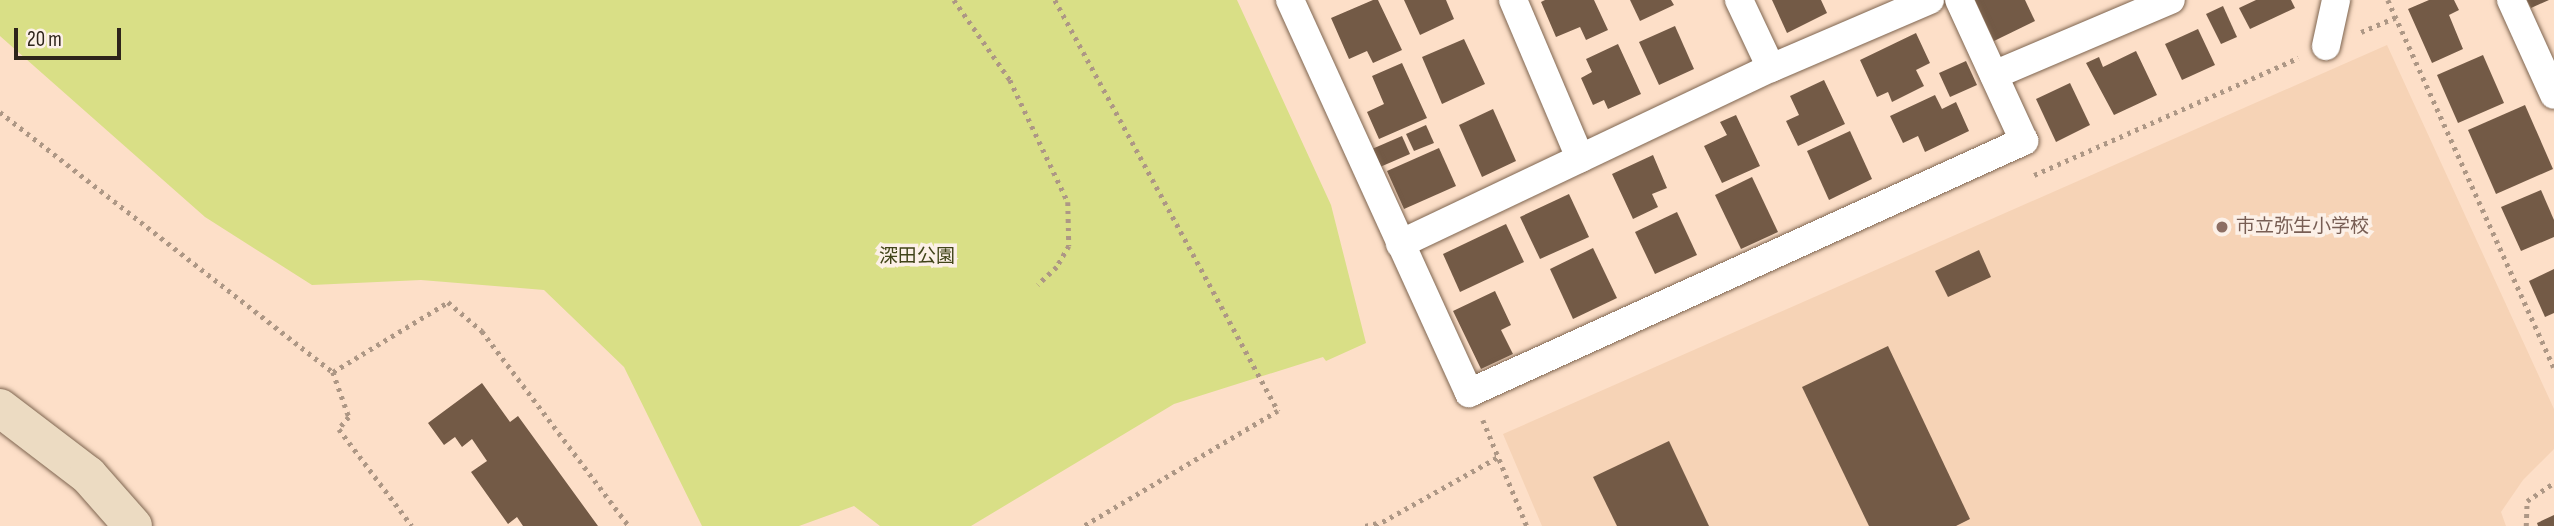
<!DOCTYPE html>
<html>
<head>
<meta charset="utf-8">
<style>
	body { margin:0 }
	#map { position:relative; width:2554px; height:526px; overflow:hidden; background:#fddfc8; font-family:"Sofia Sans Condensed","Noto Sans JP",sans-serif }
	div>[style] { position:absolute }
	.built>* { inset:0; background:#f6d3b6 }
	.green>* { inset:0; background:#d9df86 }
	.building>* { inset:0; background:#735a46 }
	.path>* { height:4.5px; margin-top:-2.25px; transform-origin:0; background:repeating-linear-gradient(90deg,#ad9785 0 3.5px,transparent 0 8.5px) }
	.roads { filter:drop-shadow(0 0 2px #7e6550) drop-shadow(0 0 2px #7e6550) }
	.street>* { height:28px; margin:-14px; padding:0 14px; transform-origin:14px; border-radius:14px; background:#fff }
	.secondary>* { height:38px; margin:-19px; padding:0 19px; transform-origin:19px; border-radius:19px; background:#ecdbc2 }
	.dots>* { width:19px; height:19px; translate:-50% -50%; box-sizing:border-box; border:4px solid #fcf0e7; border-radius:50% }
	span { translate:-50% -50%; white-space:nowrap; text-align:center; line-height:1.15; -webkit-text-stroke:7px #fcf0e7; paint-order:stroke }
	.education-label { font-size:19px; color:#785e54 }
	.left { translate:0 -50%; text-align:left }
	.park-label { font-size:19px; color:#414419 }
	.scale { position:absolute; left:14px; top:28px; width:107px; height:32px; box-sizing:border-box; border:4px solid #2e241b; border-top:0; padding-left:9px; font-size:21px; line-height:24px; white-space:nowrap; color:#2e241b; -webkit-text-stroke:5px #fcf0e7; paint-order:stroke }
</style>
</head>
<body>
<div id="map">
	<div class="built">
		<div style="clip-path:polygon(2387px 45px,2554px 409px,2554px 449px,2523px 480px,2501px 512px,2506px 526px,1542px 526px,1503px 434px)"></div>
	</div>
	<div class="green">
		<div style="clip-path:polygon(0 0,1237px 0,1331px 205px,1366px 343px,1326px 361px,1323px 357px,1174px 404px,971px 526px,880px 526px,854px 506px,799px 526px,702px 526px,624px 367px,544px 290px,421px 280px,312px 285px,205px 217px,0 36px)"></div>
	</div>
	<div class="building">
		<div style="clip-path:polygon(1373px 0,1378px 0,1402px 50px,1373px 63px,1367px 51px,1349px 59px,1331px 18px)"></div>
		<div style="clip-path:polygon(1404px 0,1446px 0,1454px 19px,1420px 35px)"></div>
		<div style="clip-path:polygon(1545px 0,1594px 0,1608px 30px,1586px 40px,1580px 27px,1556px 37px,1541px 2px)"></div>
		<div style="clip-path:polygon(1630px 0,1671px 0,1674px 5px,1640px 21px)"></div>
		<div style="clip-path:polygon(1772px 0,1821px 0,1827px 13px,1787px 33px)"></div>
		<div style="clip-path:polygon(1975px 0,2025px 0,2035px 21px,1994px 41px)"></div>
		<div style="clip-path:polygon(2256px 0,2291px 0,2295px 8px,2250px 29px,2239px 8px)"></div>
		<div style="clip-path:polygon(2429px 0,2454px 0,2459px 10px,2449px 15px,2463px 49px,2432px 63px,2408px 9px)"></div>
		<div style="clip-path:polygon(2527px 0,2549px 0,2531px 8px)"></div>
		<div style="clip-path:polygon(2223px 6px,2237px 37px,2221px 44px,2206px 14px)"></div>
		<div style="clip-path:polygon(1675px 26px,1694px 69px,1659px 85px,1639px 42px)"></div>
		<div style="clip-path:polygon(2198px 29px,2215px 65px,2182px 80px,2165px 44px)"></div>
		<div style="clip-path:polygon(1916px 33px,1930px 63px,1916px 70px,1924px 86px,1892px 102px,1888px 92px,1877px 97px,1860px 60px)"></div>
		<div style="clip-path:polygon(1464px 39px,1485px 84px,1442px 104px,1422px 57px)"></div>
		<div style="clip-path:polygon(1618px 44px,1641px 94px,1608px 109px,1604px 100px,1593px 105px,1581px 78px,1592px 72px,1586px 59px)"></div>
		<div style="clip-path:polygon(2136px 51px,2157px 95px,2114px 115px,2086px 63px,2099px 57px,2103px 67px)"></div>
		<div style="clip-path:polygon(2483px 55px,2504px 103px,2458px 123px,2437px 75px)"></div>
		<div style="clip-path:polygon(1966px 61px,1977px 85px,1950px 97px,1939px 73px)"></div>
		<div style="clip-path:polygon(1402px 63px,1427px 118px,1379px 139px,1367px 112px,1384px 104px,1372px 76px)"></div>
		<div style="clip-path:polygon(1824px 80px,1845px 124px,1798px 146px,1786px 121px,1799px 115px,1790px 96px)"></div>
		<div style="clip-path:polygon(2070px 83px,2090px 125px,2056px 142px,2036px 99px)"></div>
		<div style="clip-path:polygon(1935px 95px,1942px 109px,1956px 102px,1969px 131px,1925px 152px,1918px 136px,1903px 143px,1890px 116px)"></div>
		<div style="clip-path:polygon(2525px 105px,2553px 169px,2496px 194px,2468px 130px)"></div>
		<div style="clip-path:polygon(1493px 109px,1516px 161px,1482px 177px,1459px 125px)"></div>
		<div style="clip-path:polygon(1736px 115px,1760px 166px,1722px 183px,1704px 146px,1727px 135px,1720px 122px)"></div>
		<div style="clip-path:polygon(1426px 125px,1434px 143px,1414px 151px,1406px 134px)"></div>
		<div style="clip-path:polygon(1850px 131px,1872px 179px,1829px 200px,1807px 151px)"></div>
		<div style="clip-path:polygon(1402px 136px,1410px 154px,1380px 167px,1372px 149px)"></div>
		<div style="clip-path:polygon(1439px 148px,1456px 186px,1404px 209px,1387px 171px)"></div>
		<div style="clip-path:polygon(1653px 155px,1667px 188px,1652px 194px,1658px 207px,1633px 219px,1612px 174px)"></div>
		<div style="clip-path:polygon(1752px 177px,1778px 232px,1741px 249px,1715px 195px)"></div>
		<div style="clip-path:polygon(2541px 190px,2554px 220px,2554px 237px,2521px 251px,2501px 207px)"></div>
		<div style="clip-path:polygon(1569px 194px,1589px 237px,1540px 259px,1520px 217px)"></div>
		<div style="clip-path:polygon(1677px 212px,1697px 255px,1655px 274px,1635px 232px)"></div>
		<div style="clip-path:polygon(1506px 224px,1524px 262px,1460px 292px,1443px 254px)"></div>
		<div style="clip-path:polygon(1593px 248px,1617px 298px,1573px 319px,1550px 269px)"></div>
		<div style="clip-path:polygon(1979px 250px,1991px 277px,1948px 297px,1935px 271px)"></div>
		<div style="clip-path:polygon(2554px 269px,2554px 313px,2545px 317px,2529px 281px)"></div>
		<div style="clip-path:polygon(1495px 291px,1511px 325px,1501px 330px,1513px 354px,1481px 369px,1453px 311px)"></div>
		<div style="clip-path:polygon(1888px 346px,1970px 519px,1956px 526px,1869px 526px,1802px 387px)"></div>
		<div style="clip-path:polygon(482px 383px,510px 422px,518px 416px,598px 526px,523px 526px,517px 517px,508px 524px,471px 472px,487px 461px,472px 439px,462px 447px,455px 437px,444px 445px,428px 423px)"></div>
		<div style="clip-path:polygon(1669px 441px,1709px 526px,1617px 526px,1593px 477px)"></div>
		<div style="clip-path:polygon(2554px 515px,2554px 526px,2538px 526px,2537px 523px)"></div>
	</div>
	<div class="path">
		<div style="left:954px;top:0;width:98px;rotate:55deg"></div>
		<div style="left:1010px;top:80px;width:135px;rotate:64.6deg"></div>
		<div style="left:1068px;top:202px;width:44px;rotate:88.7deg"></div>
		<div style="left:1069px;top:246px;width:24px;rotate:120deg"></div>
		<div style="left:1057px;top:267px;width:26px;rotate:137deg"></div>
		<div style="left:1055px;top:0;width:468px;rotate:61.5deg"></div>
		<div style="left:1278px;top:411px;width:226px;rotate:149.3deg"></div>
		<div style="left:2388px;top:0;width:403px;rotate:65.7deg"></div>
		<div style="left:2361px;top:32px;width:38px;rotate:-23deg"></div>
		<div style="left:0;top:112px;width:422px;rotate:38deg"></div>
		<div style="left:333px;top:372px;width:48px;rotate:70.4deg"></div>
		<div style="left:349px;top:417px;width:16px;rotate:130deg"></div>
		<div style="left:339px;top:429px;width:121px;rotate:53deg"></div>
		<div style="left:2034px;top:175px;width:289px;rotate:-23.9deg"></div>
		<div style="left:333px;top:372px;width:135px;rotate:-31.3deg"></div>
		<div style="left:448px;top:302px;width:45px;rotate:40.5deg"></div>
		<div style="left:482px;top:331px;width:244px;rotate:53deg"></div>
		<div style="left:1483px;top:420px;width:115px;rotate:67.5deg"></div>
		<div style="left:1365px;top:526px;width:12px;rotate:-14deg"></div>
		<div style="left:1375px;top:526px;width:141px;rotate:-29.3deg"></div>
		<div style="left:2526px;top:526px;width:25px;rotate:-88deg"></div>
		<div style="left:2527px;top:501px;width:32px;rotate:-34deg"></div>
	</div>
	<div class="roads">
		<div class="street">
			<div style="left:1290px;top:0;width:432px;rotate:65.5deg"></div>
			<div style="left:1469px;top:393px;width:610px;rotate:-24.42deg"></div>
			<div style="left:2024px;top:141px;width:155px;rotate:-114.7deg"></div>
			<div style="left:1513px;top:0;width:172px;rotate:67deg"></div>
			<div style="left:1739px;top:0;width:75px;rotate:64.8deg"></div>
			<div style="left:2511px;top:0;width:104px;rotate:65.6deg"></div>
			<div style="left:2326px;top:46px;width:47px;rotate:-77.7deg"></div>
			<div style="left:1994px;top:75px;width:192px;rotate:-23deg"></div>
			<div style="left:1400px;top:244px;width:411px;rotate:-25.4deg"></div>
			<div style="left:1771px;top:68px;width:173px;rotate:-23.2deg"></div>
		</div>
		<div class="secondary">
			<div style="left:0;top:408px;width:111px;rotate:37.3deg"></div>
			<div style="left:88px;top:475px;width:68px;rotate:48.6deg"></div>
		</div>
	</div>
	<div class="dots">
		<div style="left:2222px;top:227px;background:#8d6e63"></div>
	</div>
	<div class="education-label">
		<span class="left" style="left:2236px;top:227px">市立弥生小学校</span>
	</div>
	<div class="park-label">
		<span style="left:917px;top:257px">深田公園</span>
	</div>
	<div class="scale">20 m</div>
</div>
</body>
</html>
